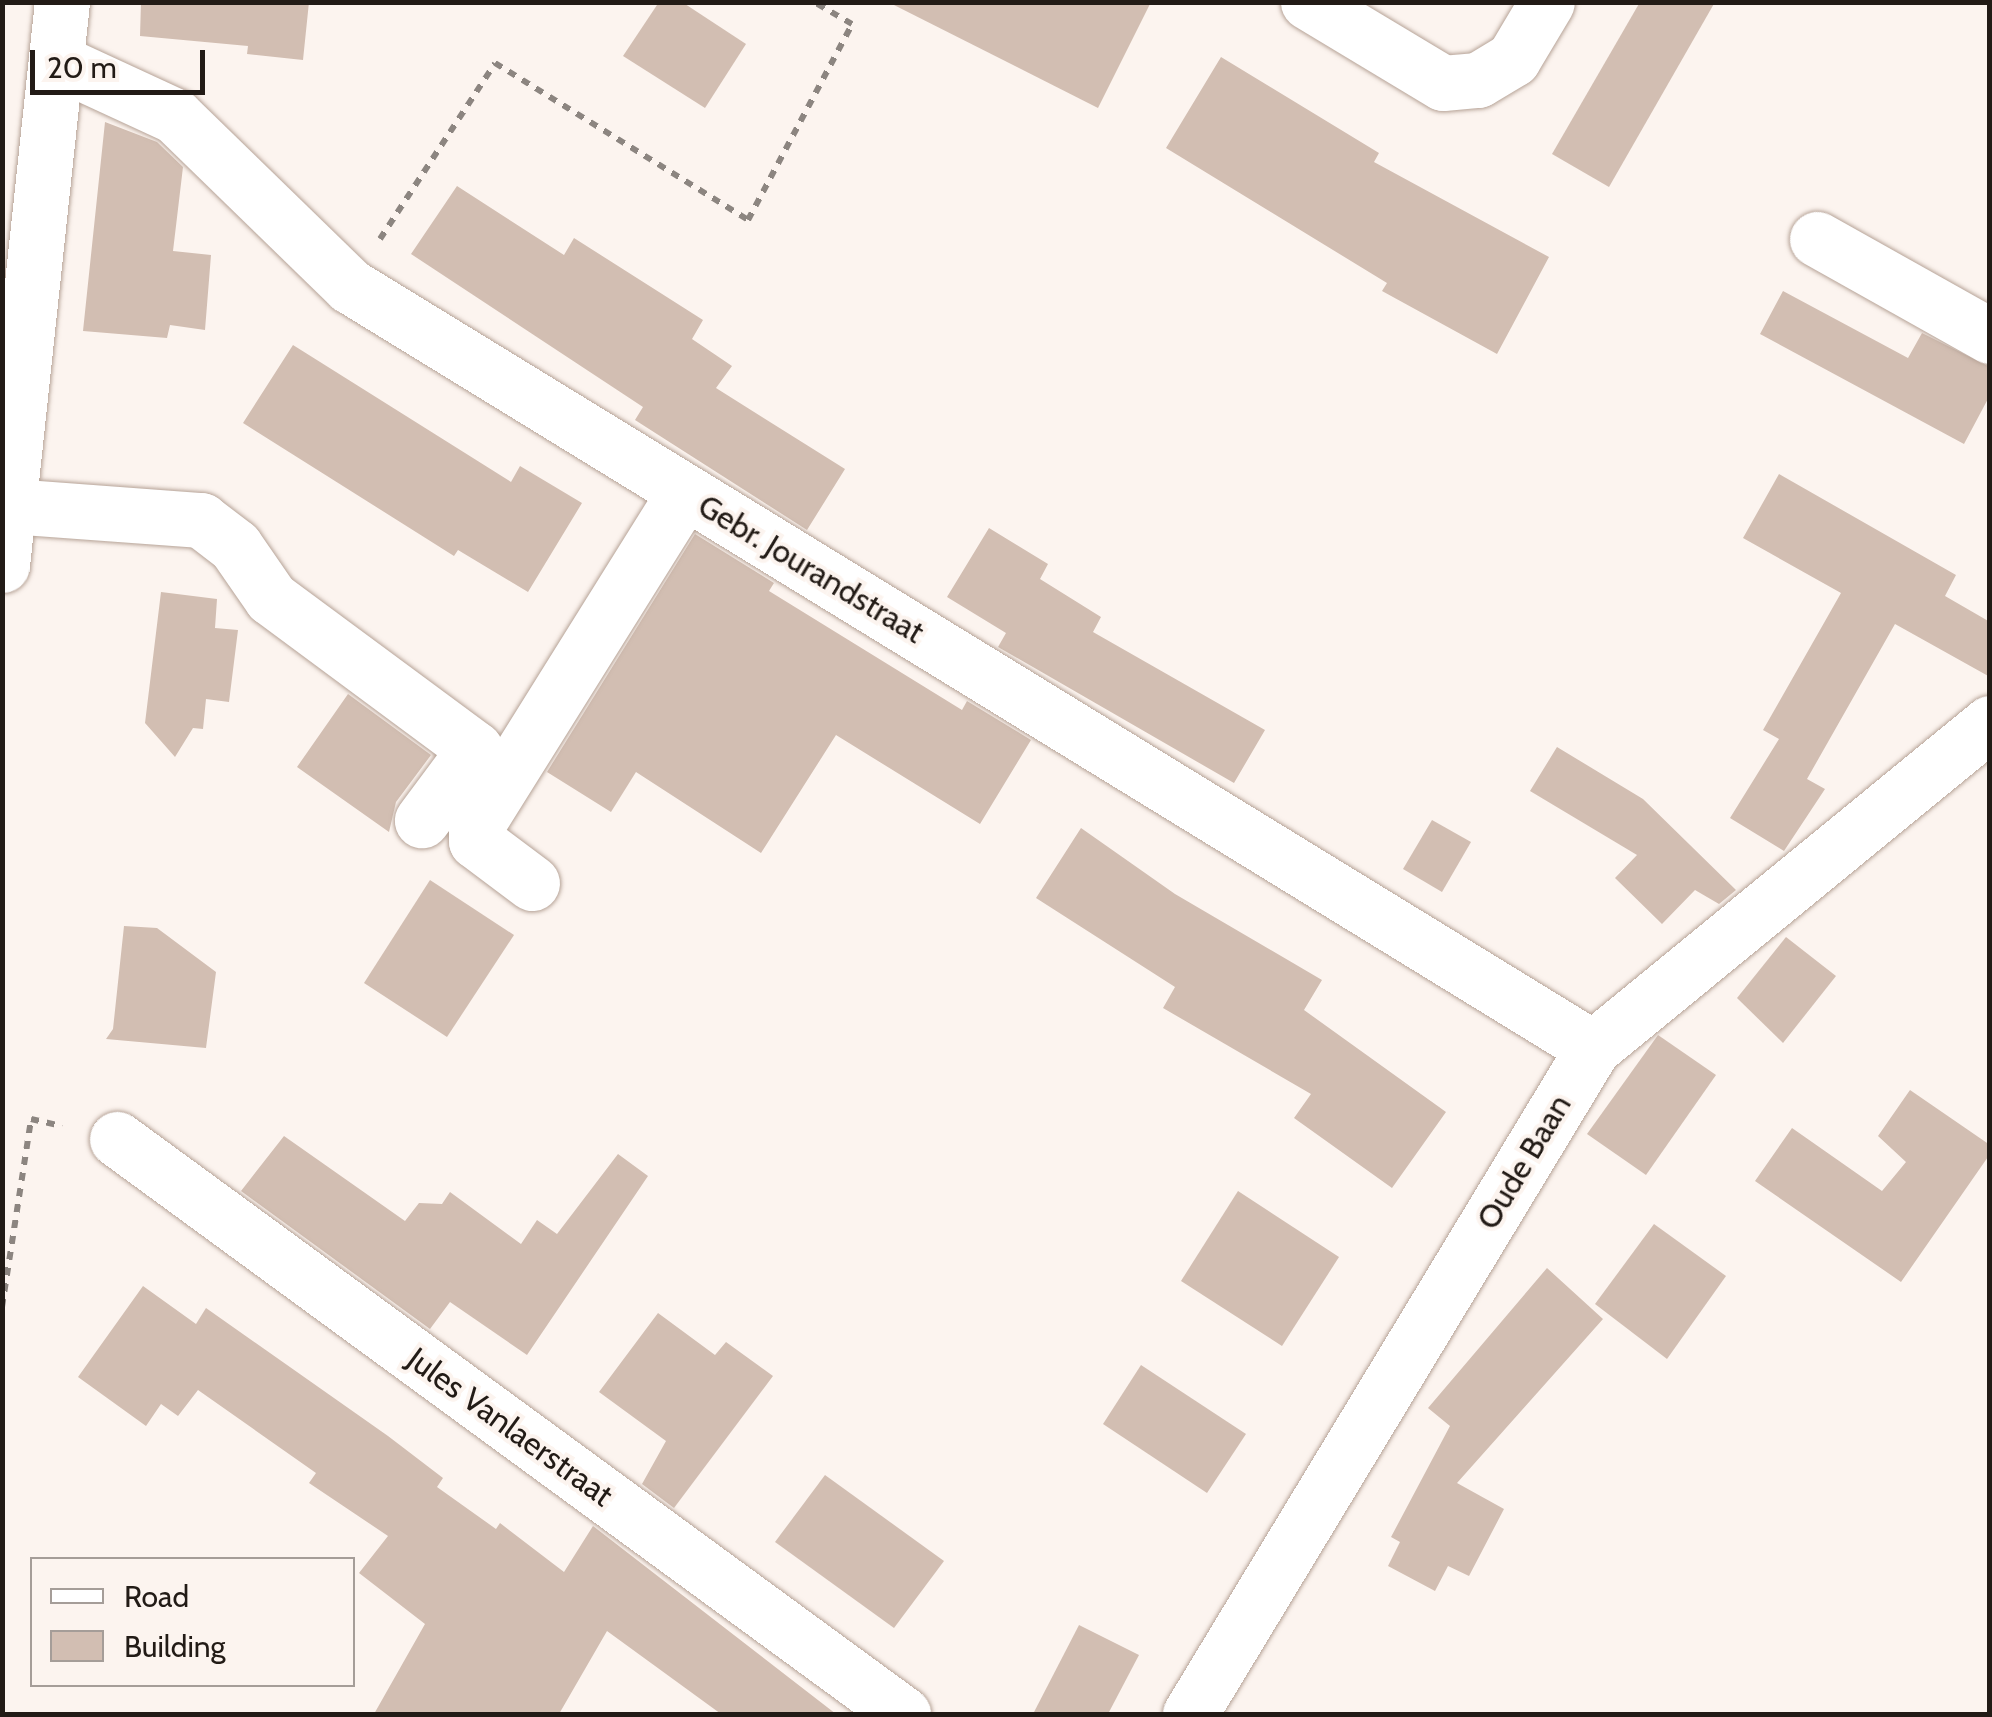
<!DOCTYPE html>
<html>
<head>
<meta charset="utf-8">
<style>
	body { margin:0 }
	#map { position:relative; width:1992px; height:1717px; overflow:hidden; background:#fcf4ef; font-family:Cabin,sans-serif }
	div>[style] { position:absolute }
	.building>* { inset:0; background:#d2beb2 }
	.path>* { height:6px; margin-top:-3px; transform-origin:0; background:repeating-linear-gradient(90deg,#8c8580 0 8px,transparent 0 16px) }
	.roads { filter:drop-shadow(0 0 2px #b6a397) drop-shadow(0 0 2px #b6a397) }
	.minor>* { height:55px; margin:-27.5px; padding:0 27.5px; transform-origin:27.5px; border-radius:27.5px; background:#fff }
	.major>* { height:55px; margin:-27.5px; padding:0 27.5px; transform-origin:27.5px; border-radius:27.5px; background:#fff }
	span { translate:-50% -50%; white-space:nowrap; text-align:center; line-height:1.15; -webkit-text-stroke:8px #fcf4ef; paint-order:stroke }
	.street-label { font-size:32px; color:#221b16 }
	.frame { position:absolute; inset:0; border:5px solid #221b16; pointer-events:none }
	.legend { position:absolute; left:30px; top:1557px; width:325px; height:130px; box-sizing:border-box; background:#fcf4ef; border:2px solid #a59d98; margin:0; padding:12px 18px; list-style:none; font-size:30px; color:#221b16 }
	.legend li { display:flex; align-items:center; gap:20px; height:50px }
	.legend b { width:50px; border:2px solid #a59d98 }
	.scale { position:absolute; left:30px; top:50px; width:175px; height:45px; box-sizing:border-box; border:5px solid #221b16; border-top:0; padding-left:12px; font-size:30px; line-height:35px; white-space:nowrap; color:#221b16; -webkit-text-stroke:8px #fcf4ef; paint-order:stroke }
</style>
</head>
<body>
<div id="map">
	<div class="building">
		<div style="clip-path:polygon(141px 2px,309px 2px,303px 60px,247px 54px,248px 46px,140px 36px)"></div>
		<div style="clip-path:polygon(659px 2px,682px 2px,746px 44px,705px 108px,623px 56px)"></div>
		<div style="clip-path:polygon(888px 2px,1151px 2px,1098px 108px)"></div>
		<div style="clip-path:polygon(1640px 2px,1715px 2px,1609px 187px,1552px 154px)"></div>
		<div style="clip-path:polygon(1221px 57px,1379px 153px,1374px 162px,1549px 257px,1497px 354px,1382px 291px,1387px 283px,1166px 148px)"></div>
		<div style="clip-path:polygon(105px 122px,157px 142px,183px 167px,173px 251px,211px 255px,205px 330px,170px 325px,167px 338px,83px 331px)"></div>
		<div style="clip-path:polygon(457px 186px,564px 255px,574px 238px,703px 320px,692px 339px,732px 366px,716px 388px,845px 469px,807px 530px,635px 420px,643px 407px,411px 254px)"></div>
		<div style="clip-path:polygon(1783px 291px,1908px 358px,1922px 333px,1990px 367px,1990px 395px,1964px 444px,1760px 334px)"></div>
		<div style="clip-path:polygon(293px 345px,511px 482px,520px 466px,582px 503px,528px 592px,458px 550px,454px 556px,243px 423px)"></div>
		<div style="clip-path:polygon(1779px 474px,1956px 575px,1945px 596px,1990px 622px,1990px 677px,1895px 624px,1807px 779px,1825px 789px,1784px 851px,1730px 818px,1779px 739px,1763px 730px,1841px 593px,1743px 538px)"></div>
		<div style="clip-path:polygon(989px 528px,1048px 564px,1040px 579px,1101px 617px,1093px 632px,1265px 730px,1234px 783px,998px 647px,1006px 633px,947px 597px)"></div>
		<div style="clip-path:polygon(695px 534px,774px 583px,769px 591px,962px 710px,967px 701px,1031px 740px,980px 824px,836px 735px,761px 853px,636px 772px,611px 812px,547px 772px)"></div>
		<div style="clip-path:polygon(161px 592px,217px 599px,215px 628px,238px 630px,229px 702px,206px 699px,203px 729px,193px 728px,175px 757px,145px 723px)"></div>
		<div style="clip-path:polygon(348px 694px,431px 755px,396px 802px,389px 832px,297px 767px)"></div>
		<div style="clip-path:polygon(1557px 747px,1643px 799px,1736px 890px,1719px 904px,1695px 890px,1662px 924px,1615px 878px,1637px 855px,1530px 791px)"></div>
		<div style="clip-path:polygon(1432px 820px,1471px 842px,1442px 892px,1403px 869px)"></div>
		<div style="clip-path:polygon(1081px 828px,1175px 894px,1322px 980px,1304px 1010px,1446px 1112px,1392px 1188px,1294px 1118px,1311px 1094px,1163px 1008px,1175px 987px,1036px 898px)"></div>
		<div style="clip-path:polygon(430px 880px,514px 935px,447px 1037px,364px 983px)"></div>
		<div style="clip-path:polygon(124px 926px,157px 928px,216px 972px,206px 1048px,106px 1039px,113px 1029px)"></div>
		<div style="clip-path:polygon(1786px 937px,1836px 976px,1783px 1043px,1737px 998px)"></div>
		<div style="clip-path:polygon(1658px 1035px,1716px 1075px,1646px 1175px,1587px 1134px)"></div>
		<div style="clip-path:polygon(1910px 1090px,1990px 1145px,1990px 1154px,1901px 1282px,1755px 1181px,1792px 1128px,1882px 1191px,1906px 1162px,1878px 1136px)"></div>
		<div style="clip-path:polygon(284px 1136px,405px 1221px,419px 1203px,442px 1204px,450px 1192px,521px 1244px,537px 1220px,557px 1234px,618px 1154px,648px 1176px,527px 1355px,450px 1302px,430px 1329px,241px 1191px)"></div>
		<div style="clip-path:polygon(1238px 1191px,1339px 1257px,1282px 1346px,1181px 1281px)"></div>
		<div style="clip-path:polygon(1654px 1224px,1726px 1276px,1667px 1359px,1595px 1304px)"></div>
		<div style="clip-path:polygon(1547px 1268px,1603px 1319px,1457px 1483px,1504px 1509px,1469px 1576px,1448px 1566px,1435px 1591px,1388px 1566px,1400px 1542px,1391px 1537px,1450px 1426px,1428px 1408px)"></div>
		<div style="clip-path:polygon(143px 1286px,196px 1324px,206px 1308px,388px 1436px,443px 1478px,437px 1487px,496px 1529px,500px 1523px,564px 1572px,593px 1526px,836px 1714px,721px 1714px,607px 1631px,559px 1714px,374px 1714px,425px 1624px,359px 1573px,388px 1536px,309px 1483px,316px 1473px,198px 1390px,178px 1416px,161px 1404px,146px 1426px,78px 1377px)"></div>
		<div style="clip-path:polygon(658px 1313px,715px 1355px,726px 1342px,773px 1376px,674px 1508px,642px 1484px,666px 1441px,599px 1392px)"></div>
		<div style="clip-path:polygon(1141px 1365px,1246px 1434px,1207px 1493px,1103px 1424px)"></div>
		<div style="clip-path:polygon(825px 1475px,944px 1561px,894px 1628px,775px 1542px)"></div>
		<div style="clip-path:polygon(1079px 1625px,1139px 1655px,1108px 1714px,1033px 1714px)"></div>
	</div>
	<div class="path">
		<div style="left:380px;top:239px;width:210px;rotate:-56.8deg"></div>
		<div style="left:495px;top:63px;width:298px;rotate:31.8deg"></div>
		<div style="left:748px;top:220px;width:222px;rotate:-62deg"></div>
		<div style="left:852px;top:24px;width:44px;rotate:-149.9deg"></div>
		<div style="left:2px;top:1307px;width:190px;rotate:-81.2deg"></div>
		<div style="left:31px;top:1119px;width:32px;rotate:13deg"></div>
	</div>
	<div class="roads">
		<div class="minor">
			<div style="left:1308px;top:2px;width:157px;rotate:31deg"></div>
			<div style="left:1443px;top:83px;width:35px;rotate:-5deg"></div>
			<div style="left:1478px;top:80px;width:41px;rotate:-31deg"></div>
			<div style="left:1513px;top:59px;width:66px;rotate:-59.2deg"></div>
			<div style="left:56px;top:61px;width:131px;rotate:24.8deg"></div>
			<div style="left:175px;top:116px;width:244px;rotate:44.2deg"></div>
			<div style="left:350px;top:286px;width:1458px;rotate:31.51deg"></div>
			<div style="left:1817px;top:239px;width:198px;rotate:29.3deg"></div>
			<div style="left:10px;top:506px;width:192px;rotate:4.2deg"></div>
			<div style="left:201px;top:520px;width:43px;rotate:37.4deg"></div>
			<div style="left:235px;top:546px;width:63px;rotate:55.3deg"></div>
			<div style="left:271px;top:598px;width:254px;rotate:36.5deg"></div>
			<div style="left:475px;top:749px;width:89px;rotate:126.7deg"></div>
			<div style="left:532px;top:883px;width:70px;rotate:-143.1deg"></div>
			<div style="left:476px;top:841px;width:15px;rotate:-90deg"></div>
			<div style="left:476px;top:826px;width:394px;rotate:-58deg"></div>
			<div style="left:117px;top:1139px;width:974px;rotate:36.19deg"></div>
			<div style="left:1190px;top:1714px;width:778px;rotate:-58.82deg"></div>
			<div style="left:1593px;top:1048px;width:513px;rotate:-39.31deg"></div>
		</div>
		<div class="major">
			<div style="left:2px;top:565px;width:566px;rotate:-83.92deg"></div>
		</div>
	</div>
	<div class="street-label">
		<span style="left:811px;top:569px;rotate:31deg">Gebr. Jourandstraat</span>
		<span style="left:1524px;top:1162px;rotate:-59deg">Oude Baan</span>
		<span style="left:510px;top:1427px;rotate:36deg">Jules Vanlaerstraat</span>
	</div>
	<div class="frame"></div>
	<ul class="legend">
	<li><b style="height:12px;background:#fff"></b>Road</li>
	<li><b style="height:28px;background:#d2beb2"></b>Building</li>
	</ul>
	<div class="scale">20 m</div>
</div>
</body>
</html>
